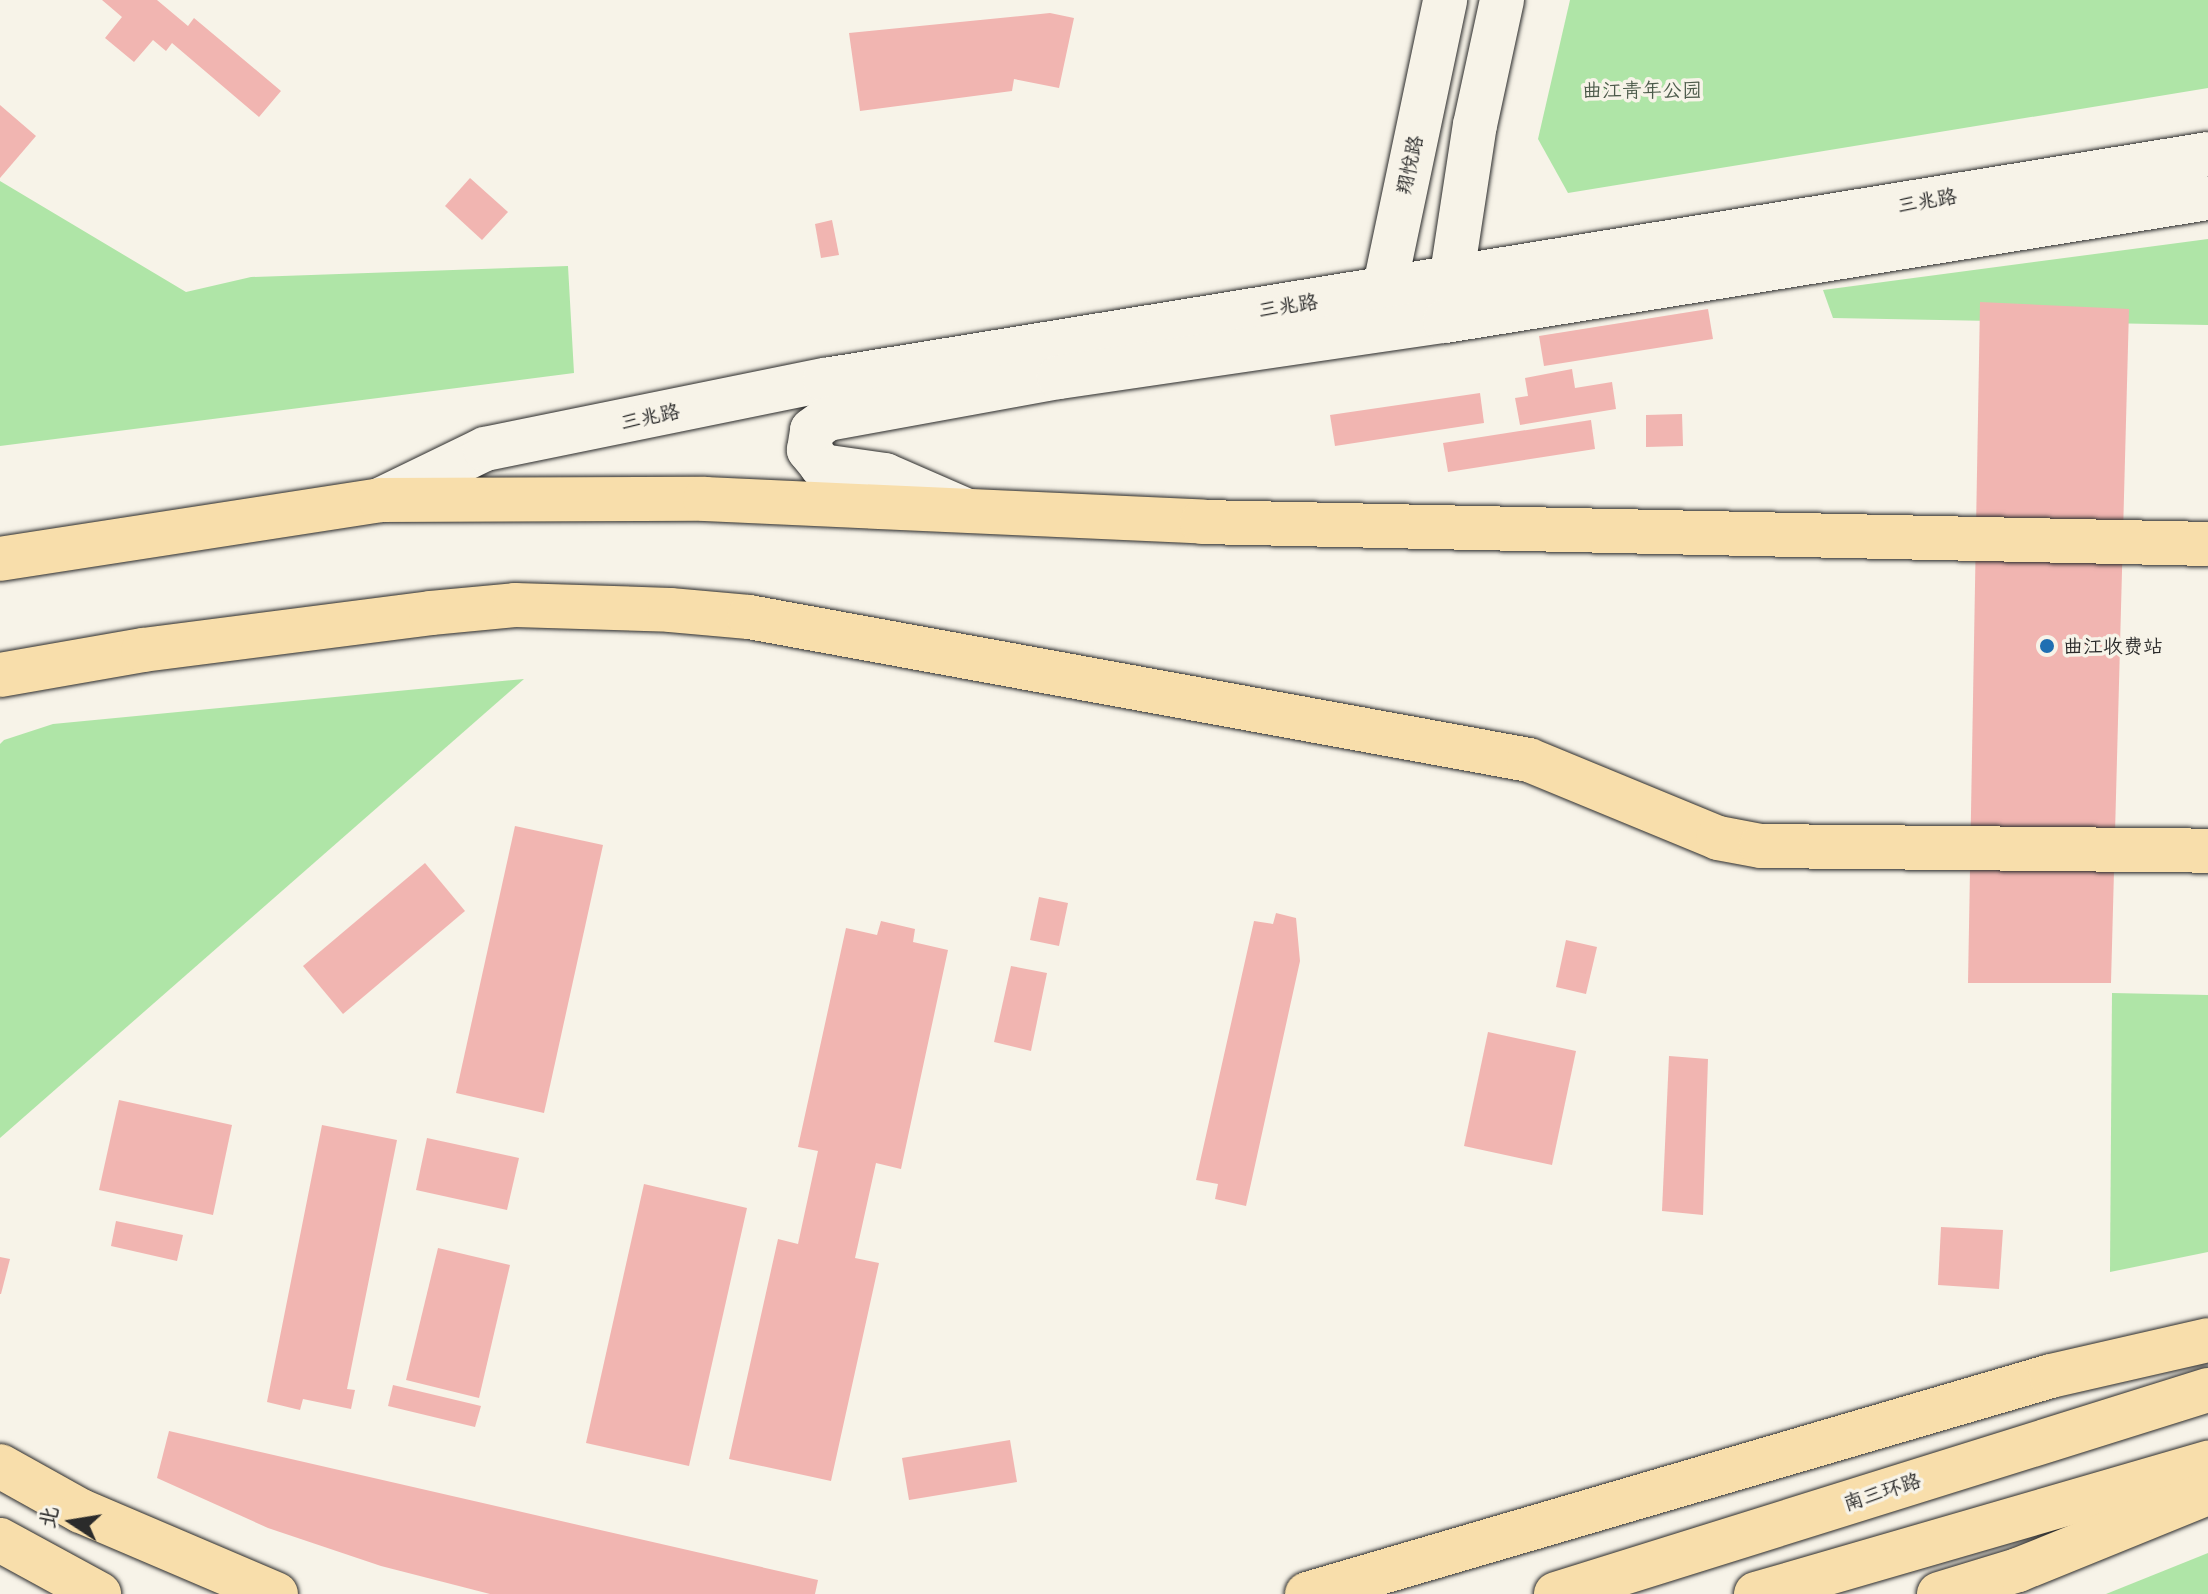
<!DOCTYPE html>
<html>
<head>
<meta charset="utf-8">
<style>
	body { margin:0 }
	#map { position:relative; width:2208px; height:1594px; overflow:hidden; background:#f7f3e8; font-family:Pangolin,"LXGW WenKai TC",sans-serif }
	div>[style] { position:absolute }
	.green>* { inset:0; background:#afe5a7 }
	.building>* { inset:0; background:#f1b5b1 }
	.roads { filter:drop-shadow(0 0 2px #2b2b2b) drop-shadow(0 0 2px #2b2b2b) }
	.secondary>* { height:44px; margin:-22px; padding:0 22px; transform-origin:22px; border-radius:22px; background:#f7f3e8 }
	.highway>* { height:44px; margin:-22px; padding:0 22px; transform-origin:22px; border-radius:22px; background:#f8deab }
	.dots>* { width:22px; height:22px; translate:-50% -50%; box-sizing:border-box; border:4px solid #f7f3e8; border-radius:50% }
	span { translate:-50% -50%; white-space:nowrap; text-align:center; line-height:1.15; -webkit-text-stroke:7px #f7f3e8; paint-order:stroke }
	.park-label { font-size:20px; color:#4c5a4a }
	.street-label { font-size:20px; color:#2b2b2b }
	.poi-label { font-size:20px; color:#2b2b2b }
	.left { translate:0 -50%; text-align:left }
	.north { position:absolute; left:32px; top:1482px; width:80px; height:80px; -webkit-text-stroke:6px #f7f3e8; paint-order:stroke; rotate:282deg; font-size:22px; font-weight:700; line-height:32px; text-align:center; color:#2b2b2b }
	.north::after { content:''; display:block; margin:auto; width:28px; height:36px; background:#2b2b2b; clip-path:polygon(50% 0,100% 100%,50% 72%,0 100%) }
</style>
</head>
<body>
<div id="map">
	<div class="green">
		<div style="clip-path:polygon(1570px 0,2208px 0,2208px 88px,1568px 193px,1538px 139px)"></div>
		<div style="clip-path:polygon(0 181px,186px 292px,251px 277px,568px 266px,574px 373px,0 446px)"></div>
		<div style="clip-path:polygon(2208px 239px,2208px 325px,1833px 318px,1823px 290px)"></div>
		<div style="clip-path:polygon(524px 679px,0 1138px,0 744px,4px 740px,53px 724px)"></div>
		<div style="clip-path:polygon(2112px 993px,2208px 995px,2208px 1252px,2110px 1272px)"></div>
		<div style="clip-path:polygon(2208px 1553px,2208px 1594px,2106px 1594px)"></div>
	</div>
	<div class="building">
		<div style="clip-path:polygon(102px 0,157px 0,188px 26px,194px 18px,281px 91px,259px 117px,172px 43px,166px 51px,153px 40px,134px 62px,105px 38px,122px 17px)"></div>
		<div style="clip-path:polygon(1050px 13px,1074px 18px,1059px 88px,1014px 79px,1012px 91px,860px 111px,849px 33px)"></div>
		<div style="clip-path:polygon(0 105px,36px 136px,0 178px)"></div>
		<div style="clip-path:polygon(470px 178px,508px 212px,482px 240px,445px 206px)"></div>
		<div style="clip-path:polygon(832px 220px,839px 255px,821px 258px,815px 224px)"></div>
		<div style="clip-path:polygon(1980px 302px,2129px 309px,2111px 983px,1968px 983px)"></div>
		<div style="clip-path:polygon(1708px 309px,1713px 339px,1544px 366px,1539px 336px)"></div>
		<div style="clip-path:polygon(1572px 369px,1575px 388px,1612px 382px,1616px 409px,1520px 425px,1515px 398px,1528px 396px,1525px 378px)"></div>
		<div style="clip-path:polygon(1480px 393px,1484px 423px,1335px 446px,1330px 415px)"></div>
		<div style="clip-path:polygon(1682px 414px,1683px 446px,1646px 447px,1646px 415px)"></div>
		<div style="clip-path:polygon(1591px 420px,1595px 449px,1448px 472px,1443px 443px)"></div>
		<div style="clip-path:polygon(515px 826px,603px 845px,544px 1113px,456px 1093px)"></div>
		<div style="clip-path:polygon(425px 863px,465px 911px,343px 1014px,303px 966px)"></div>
		<div style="clip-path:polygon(1039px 897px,1068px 903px,1059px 946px,1030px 940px)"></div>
		<div style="clip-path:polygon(1276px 913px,1296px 918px,1300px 961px,1246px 1206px,1215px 1199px,1218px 1184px,1196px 1180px,1254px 921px,1273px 924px)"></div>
		<div style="clip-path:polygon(881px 921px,915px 929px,913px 942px,948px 950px,901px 1169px,876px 1163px,855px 1258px,879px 1263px,831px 1481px,729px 1459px,778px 1239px,798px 1244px,818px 1151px,798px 1147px,846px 928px,877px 935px)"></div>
		<div style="clip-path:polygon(1566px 940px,1597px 947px,1586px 994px,1556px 987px)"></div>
		<div style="clip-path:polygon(1011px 966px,1047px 973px,1031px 1051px,994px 1042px)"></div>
		<div style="clip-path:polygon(1488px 1032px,1576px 1051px,1552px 1165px,1464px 1146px)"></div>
		<div style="clip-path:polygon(1669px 1056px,1708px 1059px,1703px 1215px,1662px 1211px)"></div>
		<div style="clip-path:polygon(119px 1100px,232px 1125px,213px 1215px,99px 1190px)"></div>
		<div style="clip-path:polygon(322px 1125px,397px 1140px,347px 1389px,355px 1390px,351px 1409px,303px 1399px,300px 1410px,267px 1402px)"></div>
		<div style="clip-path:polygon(427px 1138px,519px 1158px,507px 1210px,416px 1190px)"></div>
		<div style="clip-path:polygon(644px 1184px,747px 1208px,689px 1466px,586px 1443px)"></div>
		<div style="clip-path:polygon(116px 1221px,183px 1235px,177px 1261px,111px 1246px)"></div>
		<div style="clip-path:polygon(1941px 1227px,2003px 1230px,1999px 1289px,1938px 1285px)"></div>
		<div style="clip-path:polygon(438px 1248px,510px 1265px,479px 1398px,406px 1380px)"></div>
		<div style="clip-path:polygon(0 1257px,10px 1259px,1px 1294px,0 1294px)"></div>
		<div style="clip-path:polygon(393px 1385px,481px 1406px,475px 1427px,388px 1406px)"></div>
		<div style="clip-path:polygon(169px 1431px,818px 1580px,815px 1594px,490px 1594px,381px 1566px,268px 1528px,157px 1478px)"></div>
		<div style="clip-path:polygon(1010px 1440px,1017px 1482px,909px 1500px,902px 1458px)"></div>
	</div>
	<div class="roads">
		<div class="secondary">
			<div style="left:1447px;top:307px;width:184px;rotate:-81.3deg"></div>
			<div style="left:1475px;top:125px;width:128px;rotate:-77.8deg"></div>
			<div style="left:1378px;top:319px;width:326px;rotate:-78.1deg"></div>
			<div style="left:380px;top:500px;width:117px;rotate:-25.9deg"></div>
			<div style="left:485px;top:449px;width:347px;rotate:-11.5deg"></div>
			<div style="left:825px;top:380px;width:1401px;rotate:-9.28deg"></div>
			<div style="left:965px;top:510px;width:87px;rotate:-156.4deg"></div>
			<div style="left:885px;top:475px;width:64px;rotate:-171.9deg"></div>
			<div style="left:822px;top:466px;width:21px;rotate:-129deg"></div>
			<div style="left:809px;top:450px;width:20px;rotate:-81deg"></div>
			<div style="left:812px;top:430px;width:19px;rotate:-36deg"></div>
			<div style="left:827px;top:419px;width:236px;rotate:-10.3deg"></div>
			<div style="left:1059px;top:377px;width:390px;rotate:-8.3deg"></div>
			<div style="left:1445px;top:321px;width:773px;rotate:-9.16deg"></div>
		</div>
		<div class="highway">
			<div style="left:0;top:559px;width:385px;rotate:-8.8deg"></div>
			<div style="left:380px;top:500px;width:325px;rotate:-0.2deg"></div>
			<div style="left:705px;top:499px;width:498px;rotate:2.6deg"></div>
			<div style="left:1202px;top:522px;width:1006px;rotate:1.25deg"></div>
			<div style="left:0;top:675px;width:145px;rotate:-9.9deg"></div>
			<div style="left:143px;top:650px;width:290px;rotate:-7.3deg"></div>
			<div style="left:431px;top:613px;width:84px;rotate:-5.4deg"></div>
			<div style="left:515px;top:605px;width:155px;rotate:1.8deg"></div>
			<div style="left:670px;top:610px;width:79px;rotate:5.1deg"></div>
			<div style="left:749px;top:617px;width:793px;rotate:10.39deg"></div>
			<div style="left:1529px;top:760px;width:204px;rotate:22.4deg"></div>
			<div style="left:1718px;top:838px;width:44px;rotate:10.5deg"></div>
			<div style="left:1761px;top:846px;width:447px;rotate:0.6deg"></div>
			<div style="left:0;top:1466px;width:93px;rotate:29.1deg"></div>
			<div style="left:81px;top:1511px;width:212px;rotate:23.1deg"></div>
			<div style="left:0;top:1540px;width:113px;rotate:28.6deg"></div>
			<div style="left:1307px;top:1594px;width:775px;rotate:-16.33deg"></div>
			<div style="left:2051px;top:1376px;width:161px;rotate:-12.9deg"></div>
			<div style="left:1556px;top:1594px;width:683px;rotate:-17.37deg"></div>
			<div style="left:1756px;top:1594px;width:471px;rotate:-16.2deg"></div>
			<div style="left:1939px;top:1594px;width:83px;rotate:-16.9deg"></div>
			<div style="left:2018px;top:1570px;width:205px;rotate:-22.1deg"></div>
		</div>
	</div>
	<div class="dots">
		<div style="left:2047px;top:646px;background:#1f6fb2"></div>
	</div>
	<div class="park-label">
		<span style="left:1642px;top:90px">曲江青年公园</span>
	</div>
	<div class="street-label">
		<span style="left:1410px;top:165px;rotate:-78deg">翔悦路</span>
		<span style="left:1927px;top:201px;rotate:-10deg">三兆路</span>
		<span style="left:1288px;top:306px;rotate:-9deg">三兆路</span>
		<span style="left:650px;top:417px;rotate:-12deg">三兆路</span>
		<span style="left:1882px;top:1492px;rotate:-18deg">南三环路</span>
	</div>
	<div class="poi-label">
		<span class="left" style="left:2063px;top:646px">曲江收费站</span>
	</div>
	<div class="north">北</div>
</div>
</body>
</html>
